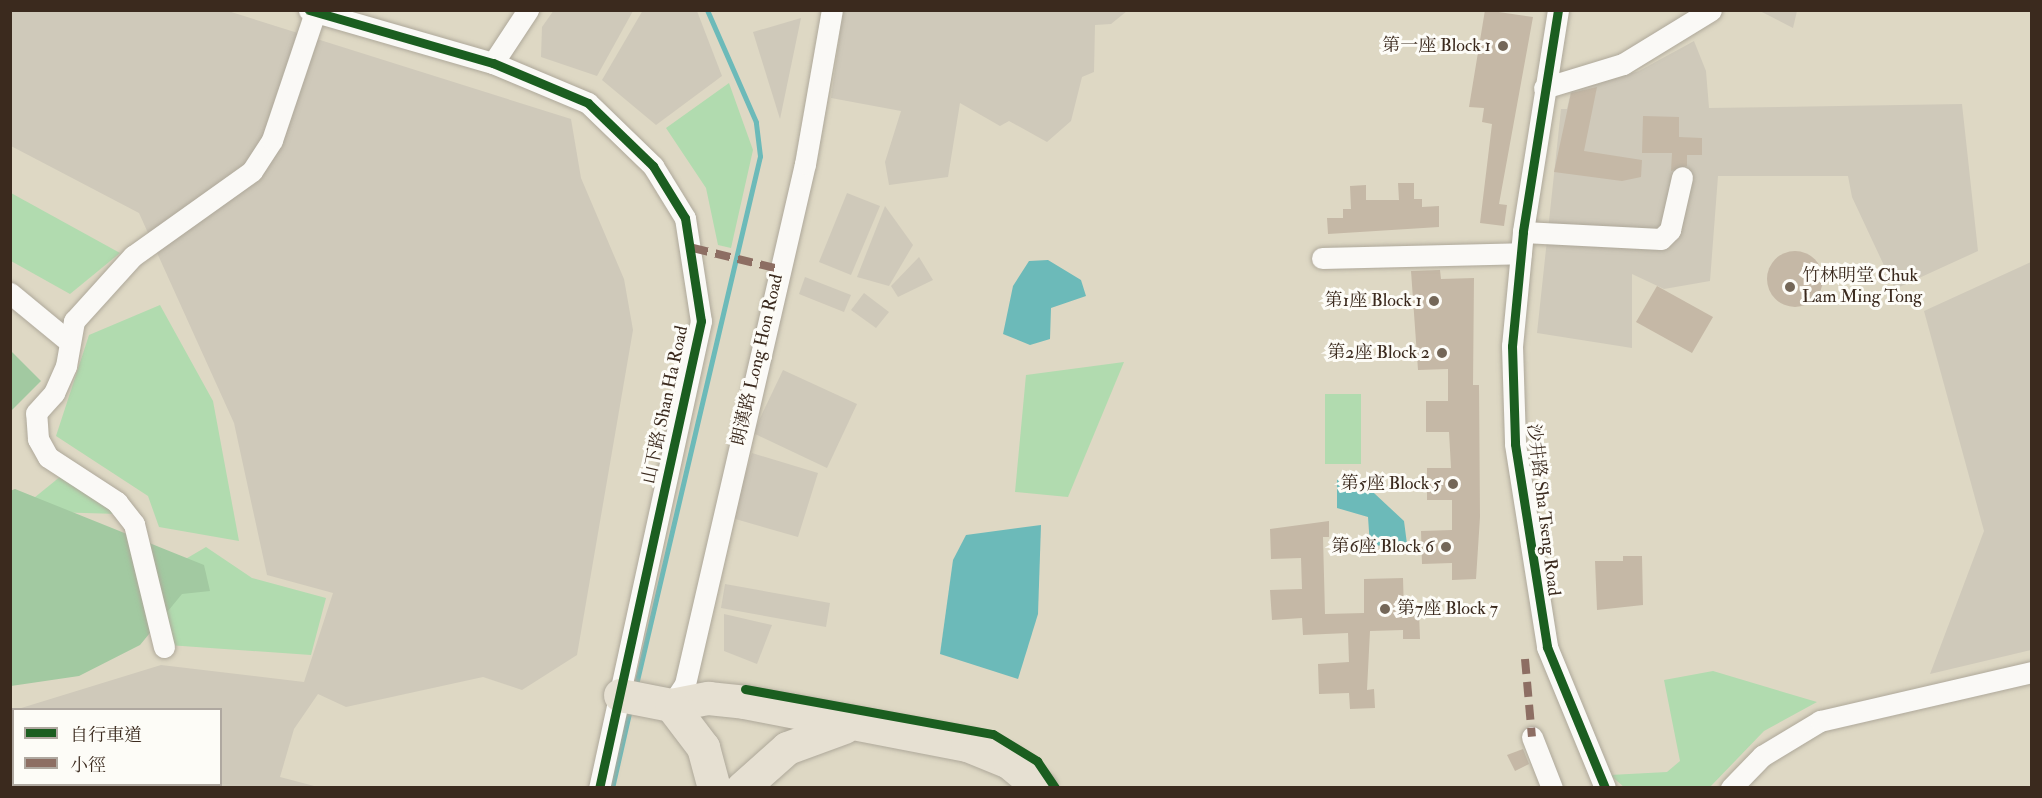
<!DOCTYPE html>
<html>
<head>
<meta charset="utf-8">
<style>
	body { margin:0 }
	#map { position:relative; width:2042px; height:798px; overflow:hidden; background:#ded8c4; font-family:"IM FELL Double Pica","Noto Serif TC",serif }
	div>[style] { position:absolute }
	.industrial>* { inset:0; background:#cfc9ba }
	.green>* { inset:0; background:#b1dbaf }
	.forest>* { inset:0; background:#a2c9a1 }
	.water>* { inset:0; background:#6cbab9 }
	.stream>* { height:5px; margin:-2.5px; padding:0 2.5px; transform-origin:2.5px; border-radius:2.5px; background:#6cbab9 }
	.building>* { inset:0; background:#c5b8a6 }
	.round { border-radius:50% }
	.roads { filter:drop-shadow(0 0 2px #aea89a) drop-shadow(0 0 2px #aea89a) }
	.street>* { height:21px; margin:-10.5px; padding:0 10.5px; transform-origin:10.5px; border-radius:10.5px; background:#faf9f6 }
	.primary>* { height:33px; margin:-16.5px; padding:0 16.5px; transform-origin:16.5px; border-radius:16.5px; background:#e6e0d2 }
	.quiet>* { height:8px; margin-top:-4px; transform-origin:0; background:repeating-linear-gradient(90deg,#8d6e63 0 15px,transparent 0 23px) }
	.cycleway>* { height:9px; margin:-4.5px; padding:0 4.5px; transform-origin:4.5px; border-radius:4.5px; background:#1b5e20 }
	.dots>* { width:16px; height:16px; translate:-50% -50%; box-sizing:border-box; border:3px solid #fdfcf7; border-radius:50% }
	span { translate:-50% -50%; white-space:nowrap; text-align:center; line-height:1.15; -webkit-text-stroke:6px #fdfcf7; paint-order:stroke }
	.poi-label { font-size:18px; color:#3b2a1e }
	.right { translate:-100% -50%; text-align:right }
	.left { translate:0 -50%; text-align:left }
	.street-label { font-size:18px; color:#3b2a1e }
	.frame { position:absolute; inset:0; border:12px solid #3b2a1e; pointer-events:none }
	.legend { position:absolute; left:12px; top:708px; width:210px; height:78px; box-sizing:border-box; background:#fdfcf7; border:2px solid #afa8a0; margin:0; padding:8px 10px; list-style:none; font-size:18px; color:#3b2a1e }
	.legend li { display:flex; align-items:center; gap:12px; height:30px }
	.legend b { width:30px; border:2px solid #afa8a0 }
</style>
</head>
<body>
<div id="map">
	<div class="industrial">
		<div style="clip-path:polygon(554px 10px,633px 10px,633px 11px,597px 76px,541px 57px,542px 27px)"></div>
		<div style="clip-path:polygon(643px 10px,697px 11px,722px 76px,656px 125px,602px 80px)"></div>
		<div style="clip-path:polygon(10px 11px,228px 11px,571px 119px,581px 178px,624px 279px,633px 330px,577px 655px,522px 690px,483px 677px,346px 707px,318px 694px,294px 729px,280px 777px,318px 787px,112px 787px,108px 785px,220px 784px,220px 710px,18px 709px,161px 665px,304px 682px,333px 593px,267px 575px,234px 423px,139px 213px,11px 146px)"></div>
		<div style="clip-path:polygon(843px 11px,843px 10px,1127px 11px,1111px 24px,1095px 25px,1094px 72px,1082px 77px,1071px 121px,1047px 142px,1009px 121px,1000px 126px,960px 103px,948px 177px,889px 185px,885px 162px,901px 111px,831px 98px)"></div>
		<div style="clip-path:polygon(1760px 11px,1797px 11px,1793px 28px)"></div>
		<div style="clip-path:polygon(801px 18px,780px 119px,753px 32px)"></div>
		<div style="clip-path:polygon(1694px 41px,1706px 71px,1709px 108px,1962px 104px,1978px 251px,1895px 289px,1852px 197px,1848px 176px,1718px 176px,1710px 281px,1664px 289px,1632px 274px,1632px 348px,1537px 333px,1561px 109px,1567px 109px,1571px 91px,1639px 71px)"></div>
		<div style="clip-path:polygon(847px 193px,880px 206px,851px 275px,819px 262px)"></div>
		<div style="clip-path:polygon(885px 206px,913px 245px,889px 286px,857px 277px)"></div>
		<div style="clip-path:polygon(919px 257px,933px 280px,898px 297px,891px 286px)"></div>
		<div style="clip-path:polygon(2031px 262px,2031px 650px,1930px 674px,1984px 531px,1924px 311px)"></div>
		<div style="clip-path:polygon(805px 277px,851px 295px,844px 312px,799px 294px)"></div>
		<div style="clip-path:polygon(864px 293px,889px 312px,876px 328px,851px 310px)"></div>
		<div style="clip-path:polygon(783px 370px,857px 404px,827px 468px,753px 433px)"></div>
		<div style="clip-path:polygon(752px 453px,818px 473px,798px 537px,732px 518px)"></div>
		<div style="clip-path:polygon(725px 584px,830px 603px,826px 627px,721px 608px)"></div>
		<div style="clip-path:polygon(724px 614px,772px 625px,757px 664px,724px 651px)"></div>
	</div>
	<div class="green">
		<div style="clip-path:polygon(729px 83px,753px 150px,731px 248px,718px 245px,706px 188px,666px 128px)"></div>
		<div style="clip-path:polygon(11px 193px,120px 253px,70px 294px,11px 261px)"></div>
		<div style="clip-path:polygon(160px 305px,213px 401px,239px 541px,159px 527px,148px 496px,56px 436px,89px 335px)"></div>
		<div style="clip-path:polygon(1124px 362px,1068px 497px,1015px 492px,1026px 375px)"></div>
		<div style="clip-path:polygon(1325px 394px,1361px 394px,1361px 464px,1325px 464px)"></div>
		<div style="clip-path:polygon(61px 476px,118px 514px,18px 511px)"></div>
		<div style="clip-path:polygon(206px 547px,252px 578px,326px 598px,311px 655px,154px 644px,160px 574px)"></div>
		<div style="clip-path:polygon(1713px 671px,1817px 702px,1764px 731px,1710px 787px,1624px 787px,1610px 775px,1667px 772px,1680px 761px,1664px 680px)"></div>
	</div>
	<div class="forest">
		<div style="clip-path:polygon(11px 351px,41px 381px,11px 411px)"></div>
		<div style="clip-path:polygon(15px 489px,204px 565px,210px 591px,182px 594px,140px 645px,79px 676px,11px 686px,10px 491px)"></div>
		<div style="clip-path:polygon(11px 759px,14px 784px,45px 787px,11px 787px)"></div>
	</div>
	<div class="water">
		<div style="clip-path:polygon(1048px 260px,1081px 280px,1086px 296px,1051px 308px,1050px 339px,1030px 345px,1003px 334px,1013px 286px,1029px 261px)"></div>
		<div style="clip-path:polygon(1337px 479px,1360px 480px,1404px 521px,1407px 544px,1370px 546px,1368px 517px,1337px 508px)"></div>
		<div style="clip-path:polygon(1041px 525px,1038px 614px,1018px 679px,940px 654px,953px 560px,966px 535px)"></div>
	</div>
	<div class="stream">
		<div style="left:635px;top:689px;width:547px;rotate:-76.8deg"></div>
		<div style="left:760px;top:156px;width:34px;rotate:-97deg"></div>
		<div style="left:756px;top:122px;width:122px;rotate:-113.6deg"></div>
		<div style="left:612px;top:788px;width:81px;rotate:-77.2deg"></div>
	</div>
	<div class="building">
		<div style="clip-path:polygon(1485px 10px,1533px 17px,1499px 204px,1507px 205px,1504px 226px,1480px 223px,1492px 124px,1482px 122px,1484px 108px,1469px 107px)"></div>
		<div style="clip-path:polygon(1597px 87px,1584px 151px,1642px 160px,1641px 177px,1622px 181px,1554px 172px,1571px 93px)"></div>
		<div style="clip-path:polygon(1643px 116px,1679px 117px,1679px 137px,1702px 138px,1702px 155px,1687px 155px,1687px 166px,1671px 171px,1672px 153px,1642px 153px)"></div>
		<div style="clip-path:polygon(1398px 183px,1414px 183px,1414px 199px,1422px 199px,1422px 207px,1439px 206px,1439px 227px,1328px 234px,1327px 218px,1343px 218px,1343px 209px,1351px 209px,1350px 186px,1366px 185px,1366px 200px,1399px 200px)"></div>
		<div class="round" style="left:1767px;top:251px;width:56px;height:56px"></div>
		<div style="clip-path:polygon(1440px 270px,1441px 279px,1474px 278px,1473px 385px,1479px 385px,1480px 517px,1476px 579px,1452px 580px,1452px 563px,1422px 564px,1421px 531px,1452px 530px,1452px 500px,1427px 500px,1427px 468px,1451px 468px,1449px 432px,1426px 432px,1426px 401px,1448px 401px,1448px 369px,1418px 370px,1411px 271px)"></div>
		<div style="clip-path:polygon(1657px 286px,1713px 317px,1692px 353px,1636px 322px)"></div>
		<div style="clip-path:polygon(1329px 521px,1329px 537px,1323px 537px,1325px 614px,1364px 613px,1364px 579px,1403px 578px,1404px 612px,1419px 612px,1420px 639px,1403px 639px,1403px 630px,1370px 631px,1367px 690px,1374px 689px,1375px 708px,1350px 709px,1349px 693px,1319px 694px,1318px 664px,1349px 662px,1348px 633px,1303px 635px,1302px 618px,1272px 620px,1270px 590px,1302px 589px,1301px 558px,1271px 559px,1270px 529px)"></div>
		<div style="clip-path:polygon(1623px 556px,1642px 556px,1643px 605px,1597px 610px,1595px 561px,1623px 561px)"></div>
		<div style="clip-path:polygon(1523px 749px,1529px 764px,1515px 771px,1507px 755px)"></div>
	</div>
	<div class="roads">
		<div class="street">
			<div style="left:309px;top:10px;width:191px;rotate:16.1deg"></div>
			<div style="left:493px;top:63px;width:103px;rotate:22.8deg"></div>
			<div style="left:588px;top:103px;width:91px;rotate:44.1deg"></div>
			<div style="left:653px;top:166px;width:61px;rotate:58.4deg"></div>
			<div style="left:685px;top:218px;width:104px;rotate:81.2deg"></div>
			<div style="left:701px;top:321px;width:478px;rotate:102.3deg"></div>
			<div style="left:1558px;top:10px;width:225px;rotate:99deg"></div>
			<div style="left:1523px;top:232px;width:115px;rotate:95.5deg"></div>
			<div style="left:1512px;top:346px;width:98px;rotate:88.2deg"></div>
			<div style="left:1515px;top:444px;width:206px;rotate:81deg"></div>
			<div style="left:1547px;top:647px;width:152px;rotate:67.6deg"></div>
			<div style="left:493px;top:63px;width:64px;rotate:-56.6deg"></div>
			<div style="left:1544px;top:88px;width:83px;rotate:-16.9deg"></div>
			<div style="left:1623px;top:64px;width:103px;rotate:-31.5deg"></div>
			<div style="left:1523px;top:232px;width:138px;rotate:2.9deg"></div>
			<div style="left:1661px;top:239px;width:13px;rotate:-45deg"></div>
			<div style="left:1670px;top:230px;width:54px;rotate:-77.2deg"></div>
			<div style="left:1322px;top:258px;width:199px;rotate:-1.4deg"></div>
			<div style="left:10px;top:293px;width:74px;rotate:39.5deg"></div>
			<div style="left:164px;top:647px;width:127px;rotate:-103.7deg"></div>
			<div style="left:134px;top:524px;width:28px;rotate:-128deg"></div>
			<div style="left:117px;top:502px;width:82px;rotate:-146.9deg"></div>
			<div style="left:48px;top:457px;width:21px;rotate:-119deg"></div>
			<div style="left:38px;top:439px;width:26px;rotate:-94deg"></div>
			<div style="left:36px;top:413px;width:27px;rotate:-48deg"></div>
			<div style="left:54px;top:393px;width:30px;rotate:-66deg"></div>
			<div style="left:66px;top:366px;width:46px;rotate:-79.9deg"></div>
			<div style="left:74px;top:321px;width:88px;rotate:-47.8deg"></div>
			<div style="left:133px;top:256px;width:146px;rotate:-35.5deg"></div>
			<div style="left:252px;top:171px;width:37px;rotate:-57deg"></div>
			<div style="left:272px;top:140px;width:135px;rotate:-71.4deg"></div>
			<div style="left:671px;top:705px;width:25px;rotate:-56deg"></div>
			<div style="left:685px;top:684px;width:534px;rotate:-77.01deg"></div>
			<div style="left:805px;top:164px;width:156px;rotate:-80.1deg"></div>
			<div style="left:1532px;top:737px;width:55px;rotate:68.6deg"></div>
			<div style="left:1731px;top:788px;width:45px;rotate:-45.9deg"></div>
			<div style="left:1762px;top:756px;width:68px;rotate:-31.1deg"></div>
			<div style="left:1820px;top:721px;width:218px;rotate:-13deg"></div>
		</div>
		<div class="primary">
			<div style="left:620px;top:695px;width:52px;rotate:11.1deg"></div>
			<div style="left:671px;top:705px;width:38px;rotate:-11deg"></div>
			<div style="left:708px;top:698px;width:36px;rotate:6deg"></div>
			<div style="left:744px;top:702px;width:227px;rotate:10.9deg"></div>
			<div style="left:967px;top:745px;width:45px;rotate:22deg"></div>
			<div style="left:1009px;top:762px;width:40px;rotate:40deg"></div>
			<div style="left:671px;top:705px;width:53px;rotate:52.7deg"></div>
			<div style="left:703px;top:747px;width:42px;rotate:75deg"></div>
			<div style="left:742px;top:788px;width:60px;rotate:-41.6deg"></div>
			<div style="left:787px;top:748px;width:61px;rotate:-20.2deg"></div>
		</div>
	</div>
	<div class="quiet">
		<div style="left:693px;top:248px;width:89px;rotate:13.7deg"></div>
		<div style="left:1525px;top:659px;width:78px;rotate:84.9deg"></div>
	</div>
	<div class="cycleway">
		<div style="left:309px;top:10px;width:191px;rotate:16.1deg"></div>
		<div style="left:493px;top:63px;width:103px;rotate:22.8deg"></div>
		<div style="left:588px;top:103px;width:91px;rotate:44.1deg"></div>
		<div style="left:653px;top:166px;width:61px;rotate:58.4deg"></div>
		<div style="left:685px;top:218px;width:104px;rotate:81.2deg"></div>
		<div style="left:701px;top:321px;width:478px;rotate:102.3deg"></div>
		<div style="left:1558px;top:10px;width:225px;rotate:99deg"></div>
		<div style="left:1523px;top:232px;width:115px;rotate:95.5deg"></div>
		<div style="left:1512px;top:346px;width:98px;rotate:88.2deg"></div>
		<div style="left:1515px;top:444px;width:206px;rotate:81deg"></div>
		<div style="left:1547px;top:647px;width:152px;rotate:67.6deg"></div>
		<div style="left:745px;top:689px;width:252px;rotate:10.3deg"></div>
		<div style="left:993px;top:734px;width:52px;rotate:31.5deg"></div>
		<div style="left:1037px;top:761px;width:32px;rotate:56deg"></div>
	</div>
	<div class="dots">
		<div style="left:1503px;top:46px;background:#746758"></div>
		<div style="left:1790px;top:287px;background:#746758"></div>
		<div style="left:1434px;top:301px;background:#746758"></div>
		<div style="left:1442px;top:353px;background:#746758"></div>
		<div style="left:1453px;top:484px;background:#746758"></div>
		<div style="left:1446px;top:547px;background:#746758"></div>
		<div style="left:1385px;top:609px;background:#746758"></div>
	</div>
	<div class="poi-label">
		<span class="right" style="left:1491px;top:46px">第一座 Block 1</span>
		<span class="left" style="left:1802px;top:287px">竹林明堂 Chuk<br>Lam Ming Tong</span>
		<span class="right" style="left:1422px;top:301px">第1座 Block 1</span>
		<span class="right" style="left:1430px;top:353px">第2座 Block 2</span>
		<span class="right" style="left:1441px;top:484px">第5座 Block 5</span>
		<span class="right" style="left:1434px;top:547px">第6座 Block 6</span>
		<span class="left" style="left:1397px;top:609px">第7座 Block 7</span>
	</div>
	<div class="street-label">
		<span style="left:758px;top:360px;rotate:-77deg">朗漢路 Long Hon Road</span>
		<span style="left:666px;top:405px;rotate:-78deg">山下路 Shan Ha Road</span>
		<span style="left:1543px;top:510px;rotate:83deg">沙井路 Sha Tseng Road</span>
	</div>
	<div class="frame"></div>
	<ul class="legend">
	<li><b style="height:8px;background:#1b5e20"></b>自行車道</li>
	<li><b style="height:8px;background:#8d6e63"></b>小徑</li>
	</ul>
</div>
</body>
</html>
